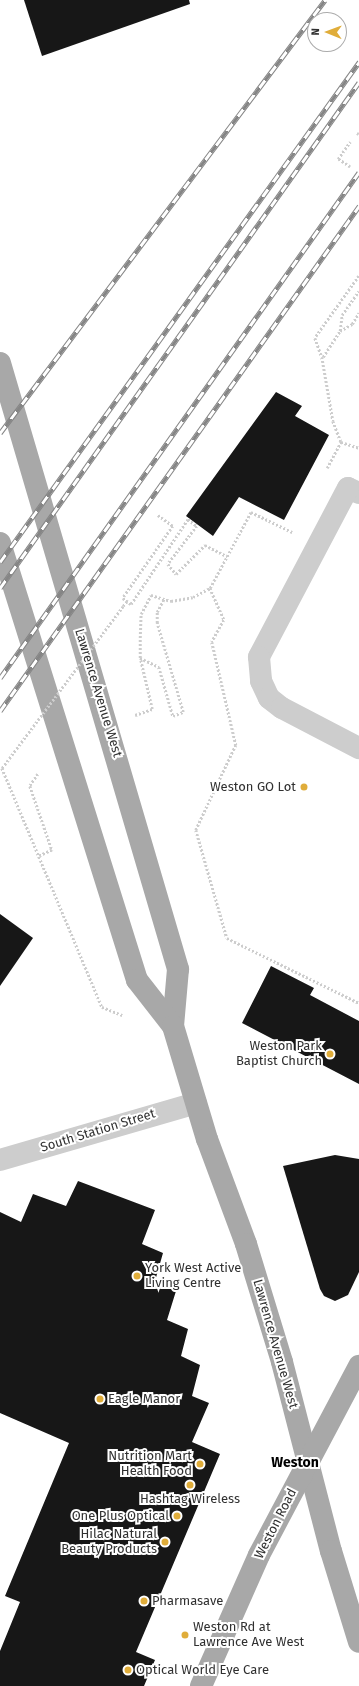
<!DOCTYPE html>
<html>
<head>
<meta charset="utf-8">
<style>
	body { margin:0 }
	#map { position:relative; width:359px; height:1686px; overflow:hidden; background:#fff; font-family:"Fira Sans",sans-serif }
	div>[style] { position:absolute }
	.building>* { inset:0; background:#171717 }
	.path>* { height:2.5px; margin-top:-1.25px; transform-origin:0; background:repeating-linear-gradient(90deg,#cdcdcd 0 2px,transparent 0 4px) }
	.minor>* { height:22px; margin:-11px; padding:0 11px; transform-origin:11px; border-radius:11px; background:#cdcdcd }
	.major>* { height:22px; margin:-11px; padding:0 11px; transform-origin:11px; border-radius:11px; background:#a8a8a8 }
	.rail>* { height:4.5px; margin-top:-2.25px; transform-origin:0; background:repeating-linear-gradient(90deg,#fff 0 9px,#858585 0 18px); box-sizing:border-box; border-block:1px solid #858585 }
	.path-bridge>* { height:2.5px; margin-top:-1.25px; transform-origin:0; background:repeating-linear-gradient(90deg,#cdcdcd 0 2px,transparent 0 4px) }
	.dots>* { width:11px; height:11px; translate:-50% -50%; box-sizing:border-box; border:2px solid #fff; border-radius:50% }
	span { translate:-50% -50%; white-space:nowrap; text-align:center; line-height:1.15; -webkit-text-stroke:4px #fff; paint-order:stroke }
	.street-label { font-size:13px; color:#303030 }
	.poi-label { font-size:13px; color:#303030 }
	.right { translate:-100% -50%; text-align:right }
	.left { translate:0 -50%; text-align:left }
	.neighbourhood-label { font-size:14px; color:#000; font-weight:700 }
	.north { position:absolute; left:307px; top:12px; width:40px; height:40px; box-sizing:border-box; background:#fff; border:1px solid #acacac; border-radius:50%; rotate:271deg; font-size:11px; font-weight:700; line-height:16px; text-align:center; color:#303030 }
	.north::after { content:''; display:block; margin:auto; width:14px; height:18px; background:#e0ad3a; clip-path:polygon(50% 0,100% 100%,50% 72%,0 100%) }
</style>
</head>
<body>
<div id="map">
	<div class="building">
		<div style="clip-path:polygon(24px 0,189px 0,190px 4px,42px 56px)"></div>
		<div style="clip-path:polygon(276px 392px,302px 406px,295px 416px,329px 435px,284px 520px,239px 497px,213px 536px,186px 516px)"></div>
		<div style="clip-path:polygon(0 914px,33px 938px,0 986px)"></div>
		<div style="clip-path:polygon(271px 966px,314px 988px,310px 995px,359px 1021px,359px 1084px,242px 1023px)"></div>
		<div style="clip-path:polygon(335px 1155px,359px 1159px,359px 1272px,348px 1295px,335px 1301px,324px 1296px,320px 1289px,283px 1166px)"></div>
		<div style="clip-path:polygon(78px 1181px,155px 1210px,142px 1244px,163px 1253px,155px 1281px,176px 1291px,167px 1320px,188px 1329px,181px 1356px,200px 1365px,192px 1396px,209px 1403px,192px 1442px,220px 1454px,136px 1652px,155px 1660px,144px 1686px,0 1686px,0 1651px,20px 1602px,5px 1596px,69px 1443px,0 1413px,0 1212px,21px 1222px,33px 1194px,66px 1206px)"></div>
	</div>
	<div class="path">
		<div style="left:357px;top:133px;width:2px;rotate:27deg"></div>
		<div style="left:350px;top:167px;width:14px;rotate:-146deg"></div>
		<div style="left:338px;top:159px;width:21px;rotate:-55deg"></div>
		<div style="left:359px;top:276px;width:76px;rotate:125.4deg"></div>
		<div style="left:315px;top:338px;width:20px;rotate:70deg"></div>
		<div style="left:322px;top:357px;width:65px;rotate:80.2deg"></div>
		<div style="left:333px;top:421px;width:22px;rotate:69deg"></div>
		<div style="left:341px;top:442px;width:19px;rotate:18deg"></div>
		<div style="left:340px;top:331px;width:14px;rotate:-30deg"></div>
		<div style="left:352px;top:324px;width:13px;rotate:-58deg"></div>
		<div style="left:323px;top:357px;width:31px;rotate:-57deg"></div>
		<div style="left:340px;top:331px;width:16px;rotate:-83deg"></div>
		<div style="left:342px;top:315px;width:29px;rotate:-55deg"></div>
		<div style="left:327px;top:468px;width:30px;rotate:-62deg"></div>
		<div style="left:158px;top:515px;width:19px;rotate:36deg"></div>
		<div style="left:173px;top:526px;width:88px;rotate:124.8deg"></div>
		<div style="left:123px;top:598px;width:10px;rotate:37deg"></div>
		<div style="left:131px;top:604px;width:102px;rotate:-56.2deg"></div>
		<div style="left:188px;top:519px;width:11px;rotate:38deg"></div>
		<div style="left:197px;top:526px;width:48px;rotate:127.3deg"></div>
		<div style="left:168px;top:564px;width:13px;rotate:51deg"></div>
		<div style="left:176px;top:574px;width:41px;rotate:-45deg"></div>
		<div style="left:205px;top:545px;width:25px;rotate:27deg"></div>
		<div style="left:210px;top:588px;width:35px;rotate:66deg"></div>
		<div style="left:224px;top:620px;width:25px;rotate:119deg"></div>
		<div style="left:212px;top:642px;width:106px;rotate:76.9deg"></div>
		<div style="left:236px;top:745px;width:94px;rotate:115.2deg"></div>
		<div style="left:196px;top:830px;width:112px;rotate:74deg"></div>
		<div style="left:227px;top:938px;width:147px;rotate:26.2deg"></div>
		<div style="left:123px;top:606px;width:6px;rotate:-51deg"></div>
		<div style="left:140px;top:658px;width:21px;rotate:25deg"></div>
		<div style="left:159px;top:667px;width:51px;rotate:74.1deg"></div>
		<div style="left:173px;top:716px;width:11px;rotate:-22deg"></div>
		<div style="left:183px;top:712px;width:93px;rotate:-106.3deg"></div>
		<div style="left:157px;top:623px;width:11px;rotate:-90deg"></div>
		<div style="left:157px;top:612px;width:15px;rotate:-62deg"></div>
		<div style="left:135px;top:715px;width:18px;rotate:-19deg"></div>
		<div style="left:152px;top:709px;width:52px;rotate:-103.2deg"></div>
		<div style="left:140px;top:658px;width:20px;rotate:-90deg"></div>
		<div style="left:140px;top:638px;width:24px;rotate:-88deg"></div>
		<div style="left:141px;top:614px;width:21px;rotate:-62deg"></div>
		<div style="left:151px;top:595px;width:21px;rotate:17deg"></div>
		<div style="left:171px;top:601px;width:22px;rotate:-10deg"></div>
		<div style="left:193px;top:597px;width:19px;rotate:-28deg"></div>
		<div style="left:210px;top:588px;width:86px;rotate:-61.7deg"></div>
		<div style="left:251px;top:512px;width:46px;rotate:26deg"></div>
		<div style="left:2px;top:768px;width:259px;rotate:67.3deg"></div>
		<div style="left:102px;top:1007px;width:22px;rotate:22deg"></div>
		<div style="left:38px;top:774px;width:14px;rotate:124deg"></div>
		<div style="left:30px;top:786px;width:68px;rotate:71deg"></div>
		<div style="left:52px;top:850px;width:14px;rotate:155deg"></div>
	</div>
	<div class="minor">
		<div style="left:359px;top:493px;width:12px;rotate:-156deg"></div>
		<div style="left:348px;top:488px;width:191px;rotate:117.8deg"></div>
		<div style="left:259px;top:657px;width:24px;rotate:85deg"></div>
		<div style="left:261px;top:681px;width:19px;rotate:65deg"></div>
		<div style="left:269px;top:698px;width:16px;rotate:38deg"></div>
		<div style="left:282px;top:708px;width:87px;rotate:27.5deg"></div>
		<div style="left:0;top:1160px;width:204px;rotate:-16.2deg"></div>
	</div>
	<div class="major">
		<div style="left:0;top:363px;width:632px;rotate:73.63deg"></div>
		<div style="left:178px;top:969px;width:57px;rotate:95deg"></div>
		<div style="left:0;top:543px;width:458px;rotate:72.6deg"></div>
		<div style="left:137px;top:980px;width:58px;rotate:52deg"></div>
		<div style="left:173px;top:1026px;width:118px;rotate:73.3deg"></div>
		<div style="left:207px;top:1139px;width:112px;rotate:69.6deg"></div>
		<div style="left:246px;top:1244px;width:123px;rotate:73deg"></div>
		<div style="left:282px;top:1362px;width:195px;rotate:75.5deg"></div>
		<div style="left:331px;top:1551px;width:95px;rotate:72.9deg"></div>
		<div style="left:201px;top:1686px;width:143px;rotate:-66.1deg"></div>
		<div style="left:259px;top:1555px;width:214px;rotate:-62.1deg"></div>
	</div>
	<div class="rail">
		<div style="left:0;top:433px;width:541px;rotate:-53.11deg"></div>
		<div style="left:0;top:562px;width:616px;rotate:-54.32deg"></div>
		<div style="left:0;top:588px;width:620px;rotate:-54.64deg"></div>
		<div style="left:0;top:678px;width:620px;rotate:-54.64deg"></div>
		<div style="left:0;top:711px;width:620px;rotate:-54.59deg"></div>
	</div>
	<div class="path-bridge">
		<div style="left:2px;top:768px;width:202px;rotate:-53.2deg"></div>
	</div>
	<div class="dots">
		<div style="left:304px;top:787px;background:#e0ad3a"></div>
		<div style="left:330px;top:1054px;background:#e0ad3a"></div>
		<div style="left:137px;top:1276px;background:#e0ad3a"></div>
		<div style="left:100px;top:1399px;background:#e0ad3a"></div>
		<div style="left:200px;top:1464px;background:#e0ad3a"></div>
		<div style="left:190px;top:1485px;background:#e0ad3a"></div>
		<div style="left:177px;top:1516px;background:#e0ad3a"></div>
		<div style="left:165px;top:1542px;background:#e0ad3a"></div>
		<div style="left:144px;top:1601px;background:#e0ad3a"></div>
		<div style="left:185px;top:1635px;background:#e0ad3a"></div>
		<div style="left:128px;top:1670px;background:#e0ad3a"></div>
	</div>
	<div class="street-label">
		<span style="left:98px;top:693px;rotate:73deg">Lawrence Avenue West</span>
		<span style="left:98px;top:1131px;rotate:-17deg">South Station Street</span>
		<span style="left:275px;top:1344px;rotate:74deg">Lawrence Avenue West</span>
		<span style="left:276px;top:1524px;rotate:-63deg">Weston Road</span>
	</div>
	<div class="poi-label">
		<span class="right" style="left:296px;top:787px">Weston GO Lot</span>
		<span class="right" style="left:322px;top:1054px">Weston Park<br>Baptist Church</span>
		<span class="left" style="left:145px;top:1276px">York West Active<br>Living Centre</span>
		<span class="left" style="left:108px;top:1399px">Eagle Manor</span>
		<span class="right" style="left:192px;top:1464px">Nutrition Mart<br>Health Food</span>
		<span style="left:190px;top:1499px">Hashtag Wireless</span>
		<span class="right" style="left:169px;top:1516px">One Plus Optical</span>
		<span class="right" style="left:157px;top:1542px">Hilac Natural<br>Beauty Products</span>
		<span class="left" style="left:152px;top:1601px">Pharmasave</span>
		<span class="left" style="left:193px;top:1635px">Weston Rd at<br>Lawrence Ave West</span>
		<span class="left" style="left:136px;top:1670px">Optical World Eye Care</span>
	</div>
	<div class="neighbourhood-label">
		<span style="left:295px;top:1463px">Weston</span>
	</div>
	<div class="north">N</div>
</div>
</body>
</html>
